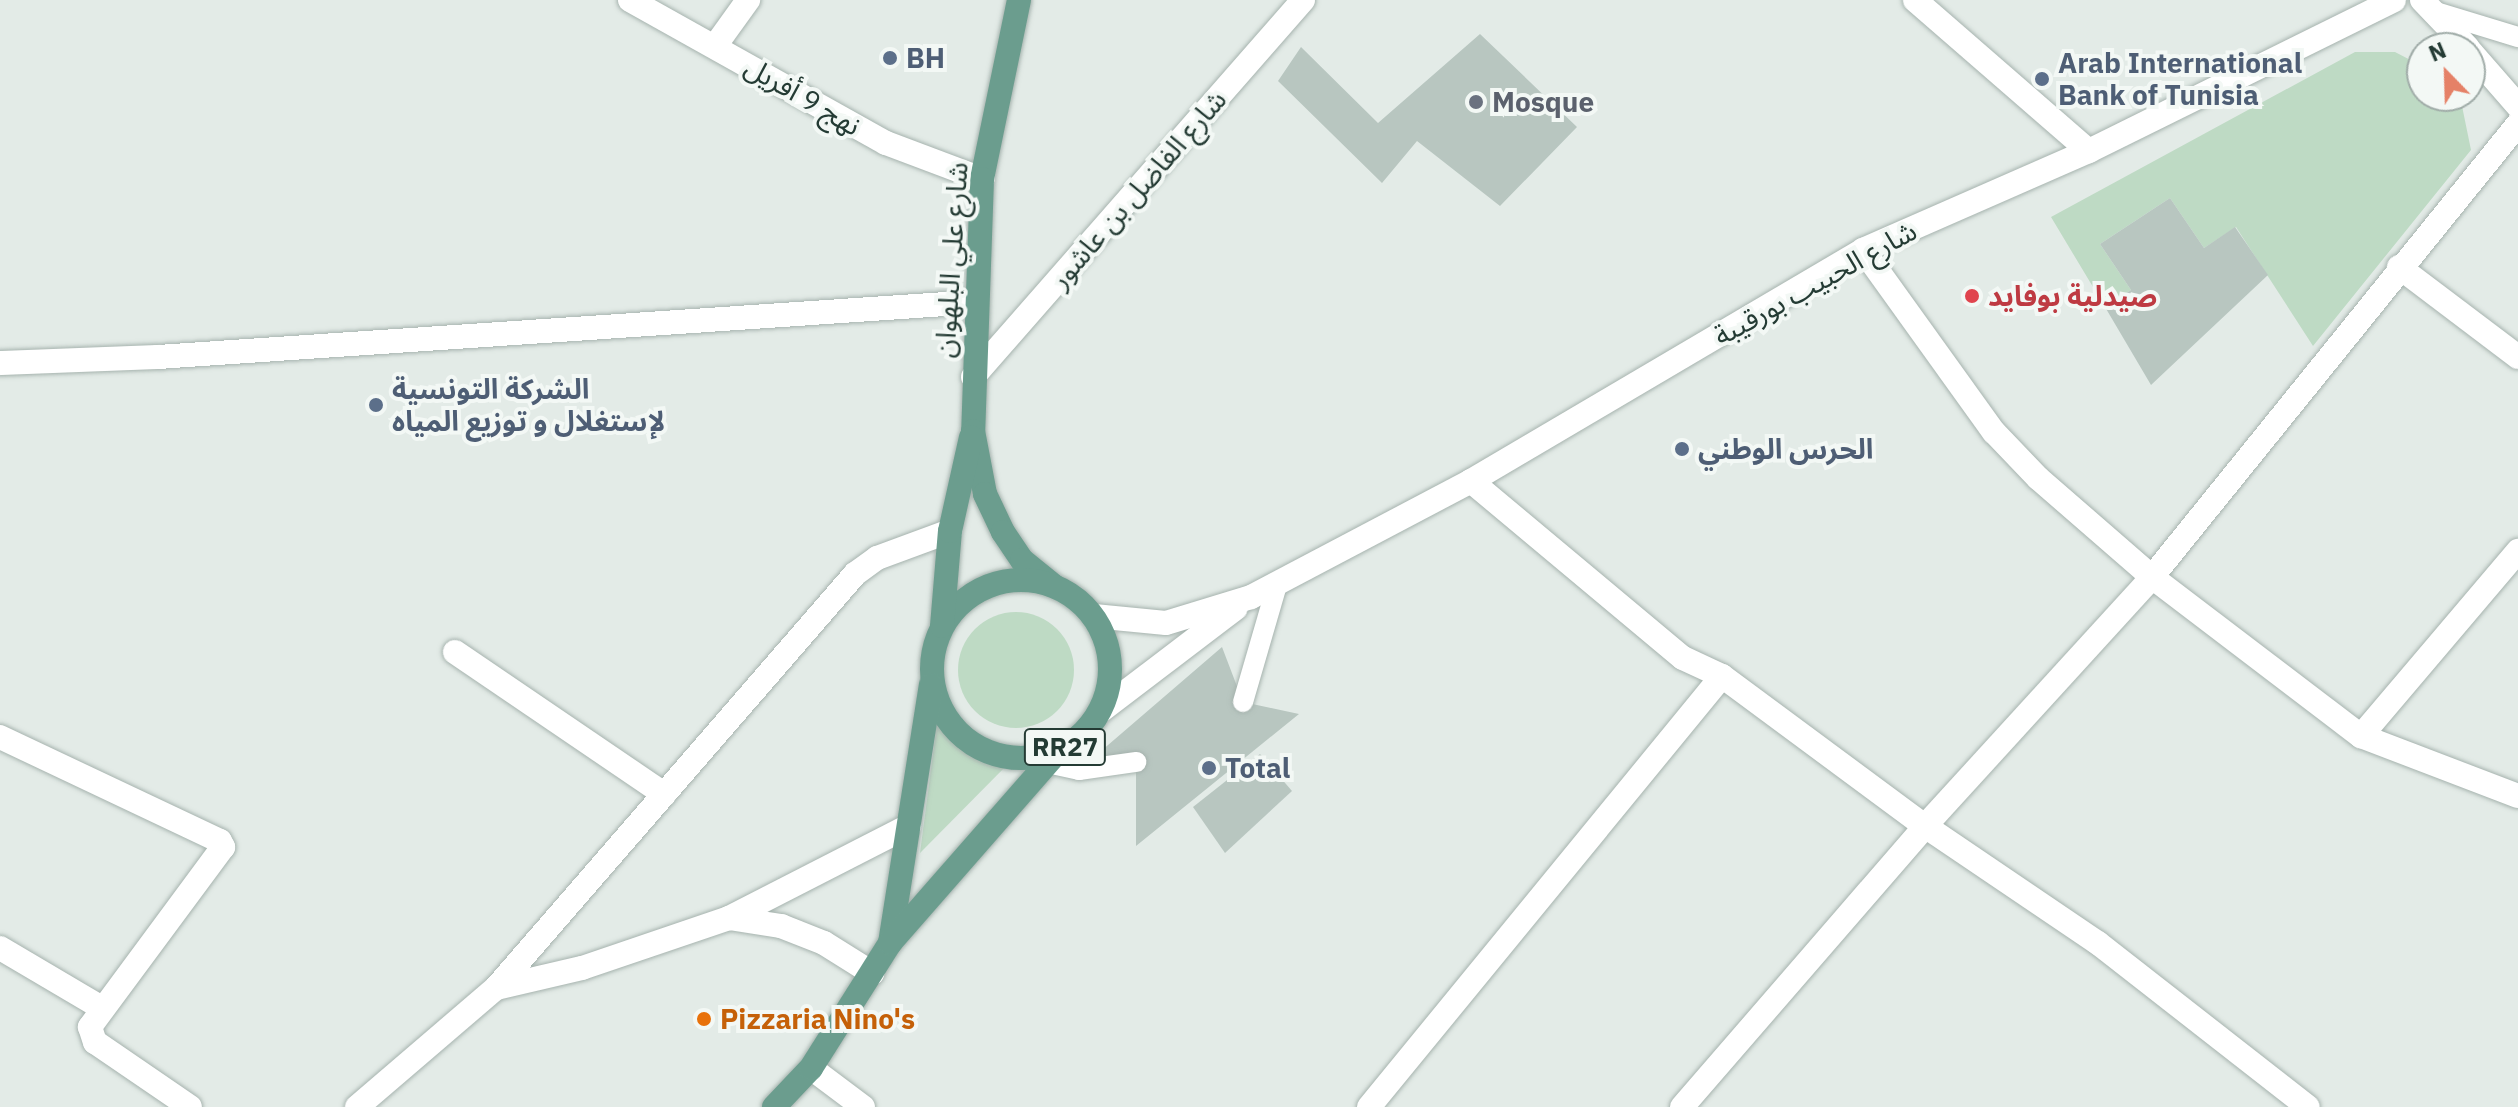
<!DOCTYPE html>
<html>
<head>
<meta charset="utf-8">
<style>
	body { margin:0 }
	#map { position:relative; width:2518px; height:1107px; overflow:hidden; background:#e3ebe7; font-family:"IBM Plex Sans","Noto Sans Arabic",sans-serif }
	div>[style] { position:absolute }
	.green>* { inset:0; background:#bedac4 }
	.round { border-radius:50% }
	.building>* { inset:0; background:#b8c6c0 }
	.roads { filter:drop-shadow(0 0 2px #a6b3ae) drop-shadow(0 0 2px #a6b3ae) }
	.lane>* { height:20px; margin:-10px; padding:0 10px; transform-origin:10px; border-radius:10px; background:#fff }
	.street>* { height:24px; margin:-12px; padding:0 12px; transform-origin:12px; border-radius:12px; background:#fff }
	.secondary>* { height:24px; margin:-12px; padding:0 12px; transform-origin:12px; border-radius:12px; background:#fff }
	.primary>* { height:24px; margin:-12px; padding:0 12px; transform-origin:12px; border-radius:12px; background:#6b9d8e }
	.primary>.ring { margin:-12px; padding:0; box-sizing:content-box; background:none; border:24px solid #6b9d8e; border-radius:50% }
	.dots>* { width:22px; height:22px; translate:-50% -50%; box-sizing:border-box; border:4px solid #f3f8f5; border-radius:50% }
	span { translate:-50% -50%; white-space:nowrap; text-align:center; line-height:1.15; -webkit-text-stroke:8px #f3f8f5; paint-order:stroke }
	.shield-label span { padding:2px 6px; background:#f3f8f5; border:2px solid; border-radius:6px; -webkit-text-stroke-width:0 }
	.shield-label { font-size:26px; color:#243b34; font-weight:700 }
	.service-label { font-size:28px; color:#4e5e75; font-weight:700 }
	.left { translate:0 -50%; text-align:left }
	.street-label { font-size:28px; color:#243b34 }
	.worship-label { font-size:28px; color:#5b616d; font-weight:700 }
	.health-label { font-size:28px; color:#be3a42; font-weight:700 }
	.food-label { font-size:28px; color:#c56008; font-weight:700 }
	.north { position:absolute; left:2406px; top:32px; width:80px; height:80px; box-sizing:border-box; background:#f3f8f5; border:2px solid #a0aca8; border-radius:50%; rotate:337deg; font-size:22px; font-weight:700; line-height:32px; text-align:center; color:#243b34 }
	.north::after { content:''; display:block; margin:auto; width:28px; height:36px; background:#e58167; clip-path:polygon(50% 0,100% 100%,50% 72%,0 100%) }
</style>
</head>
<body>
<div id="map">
	<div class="green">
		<div style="clip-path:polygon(2355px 52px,2395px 52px,2422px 66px,2422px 96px,2453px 96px,2462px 106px,2471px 150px,2313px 346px,2236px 227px,2204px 248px,2170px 198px,2100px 244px,2131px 290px,2105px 307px,2051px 217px)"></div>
		<div class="round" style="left:958px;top:612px;width:116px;height:116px"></div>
		<div style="clip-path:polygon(937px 723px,1010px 762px,920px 853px)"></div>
	</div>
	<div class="building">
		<div style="clip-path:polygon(1480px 34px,1577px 127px,1500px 206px,1417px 141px,1382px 183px,1278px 81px,1301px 47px,1378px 123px)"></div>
		<div style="clip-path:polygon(2170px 198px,2204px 248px,2235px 227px,2268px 275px,2151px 385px,2105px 307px,2131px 290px,2100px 244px)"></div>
		<div style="clip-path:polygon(1222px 647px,1243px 702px,1299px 714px,1136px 846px,1136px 762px,1079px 770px)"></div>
		<div style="clip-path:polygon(1260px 754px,1292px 791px,1225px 853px,1193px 807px)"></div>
	</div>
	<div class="roads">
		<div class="lane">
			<div style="left:2436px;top:12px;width:86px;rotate:17deg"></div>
			<div style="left:1243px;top:702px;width:122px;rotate:-73.8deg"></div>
			<div style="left:1047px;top:763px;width:33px;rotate:12deg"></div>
			<div style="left:1079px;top:770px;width:58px;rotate:-8deg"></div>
		</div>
		<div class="street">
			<div style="left:630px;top:0;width:293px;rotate:29.2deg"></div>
			<div style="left:886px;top:143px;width:103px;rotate:20.6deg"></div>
			<div style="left:1915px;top:0;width:230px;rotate:41deg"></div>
			<div style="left:2422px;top:0;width:66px;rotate:46.2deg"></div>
			<div style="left:715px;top:46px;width:57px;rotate:-54.3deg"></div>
			<div style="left:2470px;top:51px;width:73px;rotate:48.9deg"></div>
			<div style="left:1863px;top:250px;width:224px;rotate:54.3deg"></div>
			<div style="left:1994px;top:432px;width:64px;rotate:46.3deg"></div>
			<div style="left:2038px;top:478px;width:151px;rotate:41deg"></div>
			<div style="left:2152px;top:577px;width:263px;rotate:37.3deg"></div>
			<div style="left:2361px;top:736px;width:168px;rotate:20.9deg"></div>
			<div style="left:2399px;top:267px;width:149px;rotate:37.1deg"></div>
			<div style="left:0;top:363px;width:158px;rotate:-2.2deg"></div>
			<div style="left:158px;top:357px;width:820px;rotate:-3.85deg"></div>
			<div style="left:973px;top:377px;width:501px;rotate:-48.8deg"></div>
			<div style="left:1471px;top:481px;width:276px;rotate:39.9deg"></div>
			<div style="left:1683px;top:658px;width:43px;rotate:24.8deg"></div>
			<div style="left:1722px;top:676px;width:252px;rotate:36.5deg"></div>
			<div style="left:1925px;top:826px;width:209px;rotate:34.1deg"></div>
			<div style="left:2098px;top:943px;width:266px;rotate:38deg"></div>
			<div style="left:455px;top:652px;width:253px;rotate:34.2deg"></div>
			<div style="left:2361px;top:736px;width:243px;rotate:-49.7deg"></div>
			<div style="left:0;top:737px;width:243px;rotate:25.3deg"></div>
			<div style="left:220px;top:841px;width:7px;rotate:63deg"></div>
			<div style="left:223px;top:847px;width:224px;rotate:126.5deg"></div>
			<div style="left:90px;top:1027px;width:16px;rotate:72deg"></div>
			<div style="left:95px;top:1042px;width:115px;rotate:34.4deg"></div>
			<div style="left:0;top:948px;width:118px;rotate:30.5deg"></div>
			<div style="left:811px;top:1068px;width:65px;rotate:36.9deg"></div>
			<div style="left:1369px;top:1107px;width:557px;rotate:-50.68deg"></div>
			<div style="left:1682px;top:1107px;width:371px;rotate:-49.1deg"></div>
			<div style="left:1925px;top:826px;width:337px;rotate:-47.6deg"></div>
			<div style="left:2152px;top:577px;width:582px;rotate:-51.06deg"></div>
		</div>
		<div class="secondary">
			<div style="left:1094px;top:616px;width:72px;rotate:5.6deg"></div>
			<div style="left:1166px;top:623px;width:89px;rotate:-17deg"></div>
			<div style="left:1251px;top:597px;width:249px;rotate:-27.8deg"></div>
			<div style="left:1471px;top:481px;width:455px;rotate:-30.5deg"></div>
			<div style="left:1863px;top:250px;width:247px;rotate:-23.7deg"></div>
			<div style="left:2089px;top:151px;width:340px;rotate:-26.3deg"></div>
			<div style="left:1102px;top:710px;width:168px;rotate:-37.3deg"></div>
			<div style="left:729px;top:918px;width:53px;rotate:8.7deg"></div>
			<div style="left:781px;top:926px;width:46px;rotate:21.6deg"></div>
			<div style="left:824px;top:943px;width:57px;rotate:32deg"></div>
			<div style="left:496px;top:988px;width:88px;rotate:-13.1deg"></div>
			<div style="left:582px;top:968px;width:155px;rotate:-18.8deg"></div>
			<div style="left:729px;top:918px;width:202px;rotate:-27.1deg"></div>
			<div style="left:357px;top:1107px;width:183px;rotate:-40.6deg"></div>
			<div style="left:496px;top:988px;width:548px;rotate:-49.07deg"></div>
			<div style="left:855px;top:574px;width:27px;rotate:-36deg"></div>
			<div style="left:877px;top:558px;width:78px;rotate:-20.3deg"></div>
		</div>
		<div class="primary">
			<div style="left:1019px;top:0;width:183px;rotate:101.7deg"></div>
			<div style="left:982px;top:179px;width:252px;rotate:92deg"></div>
			<div style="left:973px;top:431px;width:64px;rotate:79.2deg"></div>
			<div style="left:985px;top:494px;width:42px;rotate:64.7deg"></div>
			<div style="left:1003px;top:532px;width:34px;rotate:56deg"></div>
			<div style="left:1022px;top:560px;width:41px;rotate:39.1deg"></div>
			<div class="ring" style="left:932px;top:580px;width:154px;height:154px"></div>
			<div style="left:942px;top:626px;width:95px;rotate:-85.2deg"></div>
			<div style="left:950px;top:531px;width:96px;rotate:-77.4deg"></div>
			<div style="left:890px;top:943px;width:261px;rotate:-81deg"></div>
			<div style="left:774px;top:1107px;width:54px;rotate:-46.5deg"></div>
			<div style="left:811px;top:1068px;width:148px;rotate:-57.7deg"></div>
			<div style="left:890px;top:943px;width:255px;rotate:-48.8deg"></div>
		</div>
	</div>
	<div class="dots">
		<div style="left:890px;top:58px;background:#5c6f8a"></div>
		<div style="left:2042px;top:79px;background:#5c6f8a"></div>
		<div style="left:1476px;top:102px;background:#6b7280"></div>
		<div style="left:1972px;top:296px;background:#e0444e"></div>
		<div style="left:376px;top:405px;background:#5c6f8a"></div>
		<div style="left:1682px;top:449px;background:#5c6f8a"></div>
		<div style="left:1209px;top:768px;background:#5c6f8a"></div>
		<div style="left:704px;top:1019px;background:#e8710a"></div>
	</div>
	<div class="shield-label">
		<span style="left:1065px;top:747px">RR27</span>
	</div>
	<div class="service-label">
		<span class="left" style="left:906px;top:58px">BH</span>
		<span class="left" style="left:2058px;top:79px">Arab International<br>Bank of Tunisia</span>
		<span class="left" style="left:392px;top:405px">الشركة التونسية<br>لإستغلال و توزيع المياه</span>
		<span class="left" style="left:1698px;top:449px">الحرس الوطني</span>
		<span class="left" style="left:1225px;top:768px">Total</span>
	</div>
	<div class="street-label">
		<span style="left:803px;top:96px;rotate:30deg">نهج 9 أفريل</span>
		<span style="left:1138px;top:189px;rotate:-49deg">شارع الفاضل بن عاشور</span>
		<span style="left:951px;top:260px;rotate:-86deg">شارع علي البلهوان</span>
		<span style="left:1815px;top:283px;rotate:-29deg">شارع الحبيب بورقيبة</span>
	</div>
	<div class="worship-label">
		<span class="left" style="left:1492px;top:102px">Mosque</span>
	</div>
	<div class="health-label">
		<span class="left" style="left:1988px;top:296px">صيدلية بوفايد</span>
	</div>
	<div class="food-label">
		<span class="left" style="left:720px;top:1019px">Pizzaria Nino's</span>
	</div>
	<div class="north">N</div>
</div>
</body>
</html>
